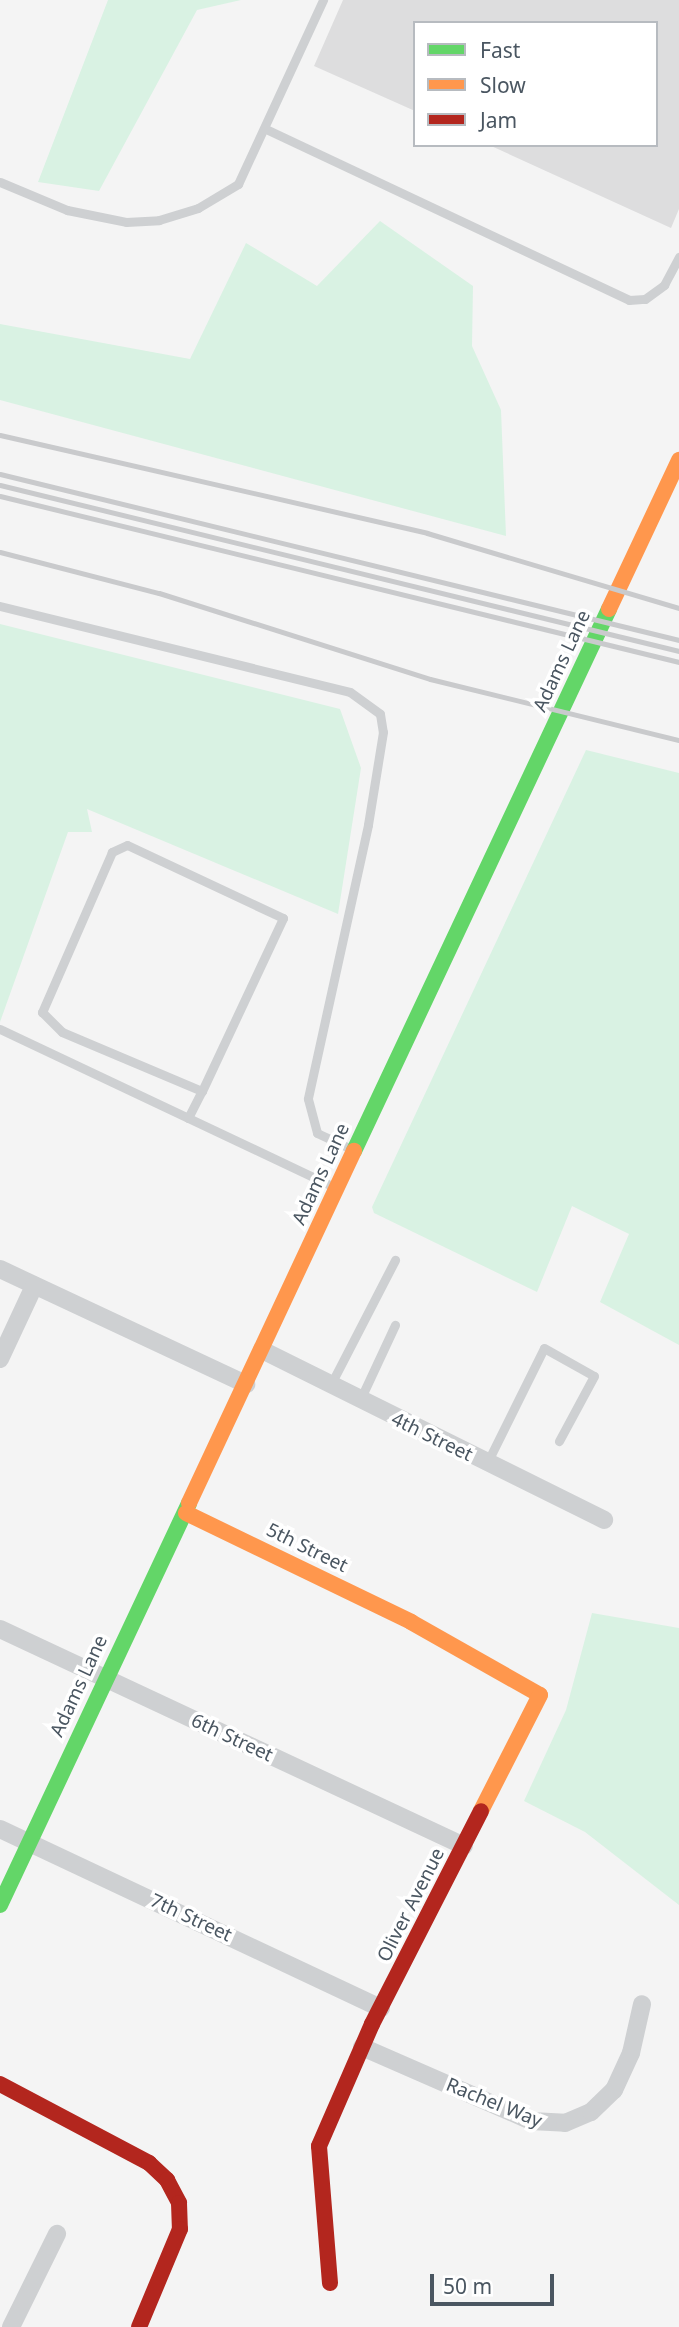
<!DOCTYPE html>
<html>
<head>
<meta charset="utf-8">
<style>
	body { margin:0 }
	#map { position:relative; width:679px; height:2327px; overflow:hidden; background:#f4f4f4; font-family:"Noto Sans",sans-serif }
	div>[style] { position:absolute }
	.green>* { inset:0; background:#d9f2e3 }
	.building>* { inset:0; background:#ddddde }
	.lane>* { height:9px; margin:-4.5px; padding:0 4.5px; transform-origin:4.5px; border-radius:4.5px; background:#ced0d2 }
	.street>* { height:18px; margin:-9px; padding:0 9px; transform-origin:9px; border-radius:9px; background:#ced0d2 }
	.fast>* { height:16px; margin:-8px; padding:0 8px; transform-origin:8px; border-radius:8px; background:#63d668 }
	.slow>* { height:16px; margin:-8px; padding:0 8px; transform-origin:8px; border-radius:8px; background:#ff974d }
	.jam>* { height:16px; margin:-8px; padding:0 8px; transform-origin:8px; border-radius:8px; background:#b3261e }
	.rail>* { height:5px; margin:-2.5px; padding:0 2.5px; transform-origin:2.5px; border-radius:2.5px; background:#c9cacc }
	span { translate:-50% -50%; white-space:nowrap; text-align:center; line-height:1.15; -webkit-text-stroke:7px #fff; paint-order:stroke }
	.street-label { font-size:19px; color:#4a5661 }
	.legend { position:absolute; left:413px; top:21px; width:245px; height:126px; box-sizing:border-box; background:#fff; border:2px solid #b7bbc0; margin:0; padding:9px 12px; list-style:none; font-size:21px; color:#4a5661 }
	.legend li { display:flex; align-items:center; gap:14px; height:35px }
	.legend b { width:35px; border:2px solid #b7bbc0 }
	.scale { position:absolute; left:430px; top:2274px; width:124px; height:32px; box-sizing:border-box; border:4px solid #4a5661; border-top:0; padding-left:9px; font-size:21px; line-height:24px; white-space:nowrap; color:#4a5661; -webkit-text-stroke:5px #fff; paint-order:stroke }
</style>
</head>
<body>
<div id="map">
	<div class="green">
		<div style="clip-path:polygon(108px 0,241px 0,197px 10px,99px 191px,38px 182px)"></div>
		<div style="clip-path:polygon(380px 221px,473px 286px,472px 346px,501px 410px,506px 536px,0 400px,0 324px,190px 359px,246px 243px,317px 286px)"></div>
		<div style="clip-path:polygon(0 624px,340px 709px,361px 768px,338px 914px,87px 809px,92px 832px,68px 832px,0 1022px)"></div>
		<div style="clip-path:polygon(586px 750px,679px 773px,679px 1345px,600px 1302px,629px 1234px,572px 1206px,537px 1292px,374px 1213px,372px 1207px)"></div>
		<div style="clip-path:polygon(592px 1613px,679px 1628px,679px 1905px,585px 1832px,524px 1801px,566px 1710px)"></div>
	</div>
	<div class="building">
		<div style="clip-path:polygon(343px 0,679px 0,679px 209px,671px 228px,489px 145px,656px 145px,656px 23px,415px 23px,415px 111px,314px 66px)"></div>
	</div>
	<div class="lane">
		<div style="left:268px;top:130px;width:399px;rotate:25.2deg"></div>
		<div style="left:629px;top:300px;width:16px;rotate:-4deg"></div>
		<div style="left:645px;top:299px;width:24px;rotate:-36deg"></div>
		<div style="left:664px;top:285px;width:32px;rotate:-62deg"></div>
		<div style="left:0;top:182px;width:73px;rotate:22.7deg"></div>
		<div style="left:67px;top:210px;width:60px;rotate:11.5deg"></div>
		<div style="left:126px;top:222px;width:33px;rotate:-3deg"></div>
		<div style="left:159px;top:220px;width:41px;rotate:-17.1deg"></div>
		<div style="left:198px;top:208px;width:47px;rotate:-31deg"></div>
		<div style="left:238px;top:184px;width:203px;rotate:-65.2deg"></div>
		<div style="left:0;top:606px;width:360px;rotate:13.8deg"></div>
		<div style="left:350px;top:692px;width:37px;rotate:36deg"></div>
		<div style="left:380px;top:714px;width:18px;rotate:81deg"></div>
		<div style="left:383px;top:732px;width:94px;rotate:99.2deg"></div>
		<div style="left:368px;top:825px;width:280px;rotate:102.4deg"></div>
		<div style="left:308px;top:1099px;width:35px;rotate:75deg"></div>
		<div style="left:317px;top:1133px;width:40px;rotate:25deg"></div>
		<div style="left:0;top:1029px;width:369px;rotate:25.3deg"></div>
		<div style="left:188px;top:1118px;width:30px;rotate:-63deg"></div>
		<div style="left:202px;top:1091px;width:191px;rotate:-64.9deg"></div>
		<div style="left:283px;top:918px;width:172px;rotate:-154.9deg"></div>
		<div style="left:127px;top:845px;width:17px;rotate:155deg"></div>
		<div style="left:112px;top:852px;width:175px;rotate:113.6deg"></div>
		<div style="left:42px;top:1012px;width:28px;rotate:45deg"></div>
		<div style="left:62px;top:1032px;width:152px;rotate:22.9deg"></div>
		<div style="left:330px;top:1386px;width:142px;rotate:-62.7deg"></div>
		<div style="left:360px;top:1400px;width:83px;rotate:-65deg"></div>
		<div style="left:487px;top:1463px;width:128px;rotate:-63.6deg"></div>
		<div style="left:544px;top:1348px;width:57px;rotate:29.2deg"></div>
		<div style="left:594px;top:1376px;width:74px;rotate:118.3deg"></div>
	</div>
	<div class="street">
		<div style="left:0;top:1269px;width:272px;rotate:25.1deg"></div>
		<div style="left:262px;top:1350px;width:382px;rotate:26.4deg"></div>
		<div style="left:0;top:1359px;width:81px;rotate:-65deg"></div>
		<div style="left:0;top:1629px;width:512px;rotate:25.06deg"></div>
		<div style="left:0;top:1829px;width:421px;rotate:25.2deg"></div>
		<div style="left:362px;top:2047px;width:184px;rotate:23.6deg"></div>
		<div style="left:531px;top:2121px;width:34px;rotate:3deg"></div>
		<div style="left:565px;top:2123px;width:28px;rotate:-23deg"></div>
		<div style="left:591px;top:2112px;width:32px;rotate:-44deg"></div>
		<div style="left:614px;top:2090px;width:41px;rotate:-65.3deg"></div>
		<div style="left:631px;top:2053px;width:50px;rotate:-77.3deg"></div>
		<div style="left:11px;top:2327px;width:104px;rotate:-63.7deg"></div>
	</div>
	<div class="fast">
		<div style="left:354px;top:1151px;width:599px;rotate:-64.8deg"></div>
		<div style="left:0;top:1905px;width:444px;rotate:-64.8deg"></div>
	</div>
	<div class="slow">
		<div style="left:609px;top:609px;width:165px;rotate:-64.8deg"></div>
		<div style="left:189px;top:1503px;width:389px;rotate:-64.9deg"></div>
		<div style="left:186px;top:1513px;width:250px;rotate:25.8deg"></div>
		<div style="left:411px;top:1622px;width:148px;rotate:29.5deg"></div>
		<div style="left:540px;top:1695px;width:130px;rotate:117deg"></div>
	</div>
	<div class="jam">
		<div style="left:0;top:2084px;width:169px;rotate:27.9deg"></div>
		<div style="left:149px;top:2163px;width:25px;rotate:43deg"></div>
		<div style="left:167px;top:2180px;width:26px;rotate:62deg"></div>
		<div style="left:179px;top:2203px;width:26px;rotate:88deg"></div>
		<div style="left:180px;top:2229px;width:106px;rotate:112.7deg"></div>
		<div style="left:330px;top:2283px;width:137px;rotate:-94.6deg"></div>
		<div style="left:319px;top:2146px;width:133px;rotate:-66.5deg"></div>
		<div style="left:372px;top:2024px;width:239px;rotate:-62.9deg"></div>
	</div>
	<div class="rail">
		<div style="left:0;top:435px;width:438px;rotate:12.9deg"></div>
		<div style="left:427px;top:533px;width:263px;rotate:16.6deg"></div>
		<div style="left:0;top:474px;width:699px;rotate:13.74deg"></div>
		<div style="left:0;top:485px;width:699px;rotate:13.74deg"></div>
		<div style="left:0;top:496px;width:699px;rotate:13.74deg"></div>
		<div style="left:0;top:552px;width:164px;rotate:14.5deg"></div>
		<div style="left:159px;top:593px;width:284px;rotate:17.6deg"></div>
		<div style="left:430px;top:679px;width:256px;rotate:13.8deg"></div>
	</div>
	<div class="street-label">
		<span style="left:562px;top:661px;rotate:-65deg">Adams Lane</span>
		<span style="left:321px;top:1174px;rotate:-65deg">Adams Lane</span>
		<span style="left:432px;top:1437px;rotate:26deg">4th Street</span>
		<span style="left:307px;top:1548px;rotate:26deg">5th Street</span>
		<span style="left:79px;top:1686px;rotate:-65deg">Adams Lane</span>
		<span style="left:232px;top:1738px;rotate:25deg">6th Street</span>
		<span style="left:411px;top:1905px;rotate:-63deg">Oliver Avenue</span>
		<span style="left:191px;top:1918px;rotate:25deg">7th Street</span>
		<span style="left:494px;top:2103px;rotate:22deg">Rachel Way</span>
	</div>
	<ul class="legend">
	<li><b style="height:9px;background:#63d668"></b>Fast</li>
	<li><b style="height:9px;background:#ff974d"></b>Slow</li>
	<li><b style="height:9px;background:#b3261e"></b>Jam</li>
	</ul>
	<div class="scale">50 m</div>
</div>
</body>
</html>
